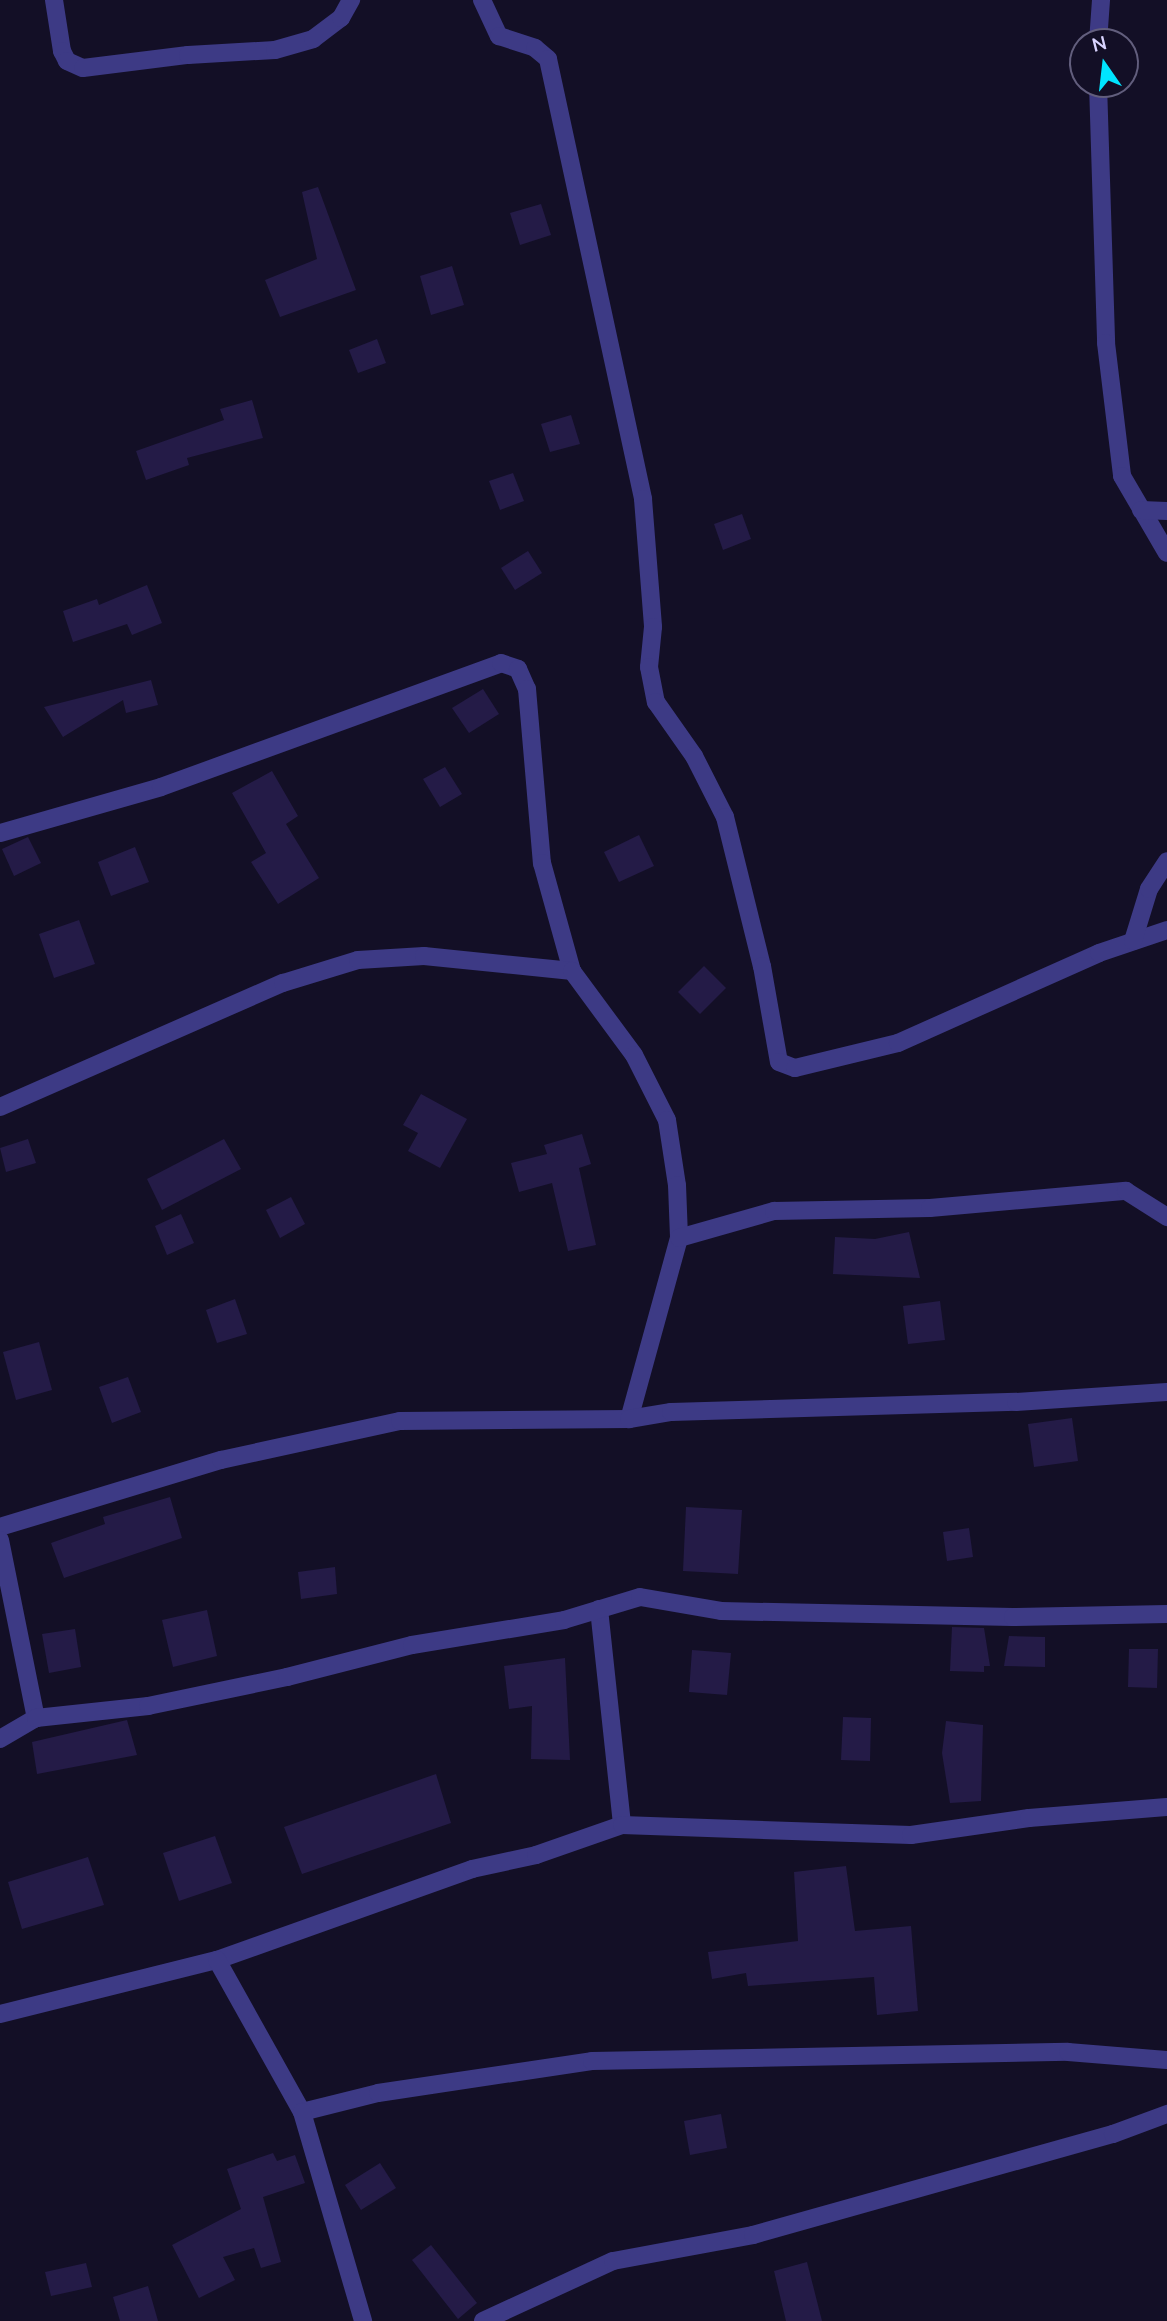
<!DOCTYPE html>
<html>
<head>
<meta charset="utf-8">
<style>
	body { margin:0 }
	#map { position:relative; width:1167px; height:2321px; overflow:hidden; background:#130f26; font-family:"Nunito Sans",sans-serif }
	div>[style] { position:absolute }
	.building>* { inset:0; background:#241b47 }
	.street>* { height:18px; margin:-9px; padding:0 9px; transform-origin:9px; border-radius:9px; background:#3d3a85 }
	span { translate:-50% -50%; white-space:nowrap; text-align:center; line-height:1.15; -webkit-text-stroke:6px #130f26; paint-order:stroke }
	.north { position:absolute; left:1069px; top:28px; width:70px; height:70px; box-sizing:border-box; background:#130f26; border:2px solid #625e7d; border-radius:50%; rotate:346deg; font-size:19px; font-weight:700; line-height:28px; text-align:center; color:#d9d4ff }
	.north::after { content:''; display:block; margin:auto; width:24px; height:32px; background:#00e5ff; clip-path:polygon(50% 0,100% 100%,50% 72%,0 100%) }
</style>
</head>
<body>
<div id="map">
	<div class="building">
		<div style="clip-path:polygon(318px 187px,356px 290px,280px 317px,265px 280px,317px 259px,302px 192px)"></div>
		<div style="clip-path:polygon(541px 204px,551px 235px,520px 245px,510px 213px)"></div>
		<div style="clip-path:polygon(452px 266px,464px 305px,431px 315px,420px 276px)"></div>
		<div style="clip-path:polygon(377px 339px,386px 363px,358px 373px,349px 350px)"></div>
		<div style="clip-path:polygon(252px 400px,263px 438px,187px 458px,189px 465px,146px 480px,136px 451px,224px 420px,220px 409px)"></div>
		<div style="clip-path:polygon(571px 415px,580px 444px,550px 452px,541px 424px)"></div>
		<div style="clip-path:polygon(513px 473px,524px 501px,500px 510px,489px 481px)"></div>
		<div style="clip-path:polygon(742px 514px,751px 539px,723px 550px,714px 524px)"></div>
		<div style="clip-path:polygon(528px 551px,542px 573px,515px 590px,501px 568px)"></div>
		<div style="clip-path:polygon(147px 585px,162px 623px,132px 635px,127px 624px,73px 642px,63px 611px,97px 599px,99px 605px)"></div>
		<div style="clip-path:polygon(151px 680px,158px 705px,126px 713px,123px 700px,63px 737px,44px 707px)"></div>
		<div style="clip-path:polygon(483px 689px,499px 714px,469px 733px,452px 708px)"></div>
		<div style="clip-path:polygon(445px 767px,462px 794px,440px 807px,423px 779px)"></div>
		<div style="clip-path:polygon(272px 771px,298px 816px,286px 824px,319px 878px,278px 904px,251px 862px,266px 853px,232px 793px)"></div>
		<div style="clip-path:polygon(639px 835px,654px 866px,619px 882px,604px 852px)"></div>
		<div style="clip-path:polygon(28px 837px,41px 863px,14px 876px,2px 849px)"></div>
		<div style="clip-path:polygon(135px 847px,149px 882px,111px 896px,98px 862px)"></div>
		<div style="clip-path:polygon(79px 920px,95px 964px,54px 978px,39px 934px)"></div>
		<div style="clip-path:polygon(704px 966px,726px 988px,700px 1014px,678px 992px)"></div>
		<div style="clip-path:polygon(421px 1094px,467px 1119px,440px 1168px,408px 1151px,418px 1133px,403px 1125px)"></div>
		<div style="clip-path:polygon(582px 1134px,591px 1164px,579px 1168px,596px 1245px,568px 1251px,552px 1183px,519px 1192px,511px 1163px,547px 1154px,544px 1145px)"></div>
		<div style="clip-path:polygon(28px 1139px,36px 1163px,6px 1172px,0 1148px)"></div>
		<div style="clip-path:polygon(224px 1139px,241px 1169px,162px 1210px,147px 1179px)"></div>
		<div style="clip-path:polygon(291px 1197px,305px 1224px,280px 1238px,266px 1210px)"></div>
		<div style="clip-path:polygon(181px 1214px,194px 1243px,167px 1255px,155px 1226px)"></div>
		<div style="clip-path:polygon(909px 1232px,920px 1278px,833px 1274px,835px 1237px,875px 1239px)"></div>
		<div style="clip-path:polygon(235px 1299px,247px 1334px,217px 1343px,206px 1310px)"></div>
		<div style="clip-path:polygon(940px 1301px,945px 1340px,908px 1344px,903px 1306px)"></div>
		<div style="clip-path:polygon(39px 1342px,52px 1390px,16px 1400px,3px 1352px)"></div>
		<div style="clip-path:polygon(128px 1377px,141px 1412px,112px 1423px,99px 1387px)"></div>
		<div style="clip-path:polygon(1072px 1418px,1078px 1461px,1034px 1467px,1028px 1424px)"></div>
		<div style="clip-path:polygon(170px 1497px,182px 1538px,64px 1578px,51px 1543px,105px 1524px,103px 1517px)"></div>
		<div style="clip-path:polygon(686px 1507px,742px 1510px,738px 1574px,683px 1571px)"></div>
		<div style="clip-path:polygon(969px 1528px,973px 1557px,947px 1561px,943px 1532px)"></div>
		<div style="clip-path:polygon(335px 1567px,337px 1594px,301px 1599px,298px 1572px)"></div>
		<div style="clip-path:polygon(207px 1610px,217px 1656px,173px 1667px,162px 1620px)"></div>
		<div style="clip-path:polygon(952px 1627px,984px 1628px,990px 1666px,984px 1666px,984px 1672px,950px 1671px)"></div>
		<div style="clip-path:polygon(75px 1629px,81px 1667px,49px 1673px,42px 1634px)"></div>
		<div style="clip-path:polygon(1009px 1636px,1045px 1637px,1045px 1667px,1004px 1666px)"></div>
		<div style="clip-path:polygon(1129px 1649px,1158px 1649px,1157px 1688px,1128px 1687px)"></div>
		<div style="clip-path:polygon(692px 1650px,731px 1653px,727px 1695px,689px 1692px)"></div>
		<div style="clip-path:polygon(565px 1658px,570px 1760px,531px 1759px,532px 1706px,509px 1709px,504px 1666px)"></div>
		<div style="clip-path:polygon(843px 1717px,871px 1718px,870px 1761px,841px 1760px)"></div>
		<div style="clip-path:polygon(127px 1720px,137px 1755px,37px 1774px,32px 1742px)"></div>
		<div style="clip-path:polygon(946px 1721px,983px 1725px,981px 1801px,950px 1803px,942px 1753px)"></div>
		<div style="clip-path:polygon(436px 1774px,451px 1823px,302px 1874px,284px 1827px)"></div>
		<div style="clip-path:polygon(215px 1836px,232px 1883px,179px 1901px,163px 1853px)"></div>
		<div style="clip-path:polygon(88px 1857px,104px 1905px,22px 1929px,8px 1882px)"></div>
		<div style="clip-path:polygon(846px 1866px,855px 1931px,911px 1926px,918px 2011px,877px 2015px,874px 1977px,748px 1986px,746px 1973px,712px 1979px,708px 1952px,798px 1941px,794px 1872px)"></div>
		<div style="clip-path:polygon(721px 2114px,727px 2148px,690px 2155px,684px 2121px)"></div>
		<div style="clip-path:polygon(273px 2153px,277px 2161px,295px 2155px,305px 2183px,263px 2197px,281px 2262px,261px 2268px,254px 2248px,223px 2257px,235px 2280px,199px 2298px,172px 2245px,241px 2209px,227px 2169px)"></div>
		<div style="clip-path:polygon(380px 2163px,396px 2188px,361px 2210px,345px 2185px)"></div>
		<div style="clip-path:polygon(431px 2245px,477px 2303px,458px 2319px,412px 2260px)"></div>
		<div style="clip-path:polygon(807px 2262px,822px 2321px,786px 2321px,774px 2271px)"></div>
		<div style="clip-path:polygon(86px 2263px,92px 2287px,51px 2296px,45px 2272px)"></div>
		<div style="clip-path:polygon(148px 2286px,158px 2321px,120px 2321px,113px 2297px)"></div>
	</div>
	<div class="street">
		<div style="left:54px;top:0;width:52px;rotate:81.1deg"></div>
		<div style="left:62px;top:51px;width:11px;rotate:63deg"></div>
		<div style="left:67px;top:61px;width:17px;rotate:24deg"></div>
		<div style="left:83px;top:68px;width:106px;rotate:-7.1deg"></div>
		<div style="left:188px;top:55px;width:87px;rotate:-3.3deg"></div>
		<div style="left:275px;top:50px;width:40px;rotate:-16deg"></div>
		<div style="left:313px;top:39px;width:35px;rotate:-37deg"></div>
		<div style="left:341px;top:18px;width:21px;rotate:-61deg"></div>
		<div style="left:482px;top:0;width:40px;rotate:65deg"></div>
		<div style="left:499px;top:36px;width:38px;rotate:18deg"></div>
		<div style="left:535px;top:48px;width:17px;rotate:40deg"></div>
		<div style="left:548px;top:59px;width:450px;rotate:77.8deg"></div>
		<div style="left:643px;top:499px;width:128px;rotate:85.5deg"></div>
		<div style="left:653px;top:627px;width:40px;rotate:95.7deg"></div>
		<div style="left:649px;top:667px;width:36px;rotate:79deg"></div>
		<div style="left:656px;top:702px;width:66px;rotate:54.9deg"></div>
		<div style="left:694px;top:756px;width:68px;rotate:63.1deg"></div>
		<div style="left:725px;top:817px;width:154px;rotate:76.1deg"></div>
		<div style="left:762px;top:966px;width:97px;rotate:80deg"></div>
		<div style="left:779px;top:1062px;width:17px;rotate:21deg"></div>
		<div style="left:795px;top:1068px;width:106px;rotate:-13.6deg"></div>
		<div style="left:898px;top:1043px;width:220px;rotate:-24.1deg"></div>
		<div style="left:1099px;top:953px;width:72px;rotate:-18.7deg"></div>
		<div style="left:1098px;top:42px;width:42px;rotate:-85.9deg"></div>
		<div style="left:1098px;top:84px;width:259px;rotate:88.2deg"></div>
		<div style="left:1106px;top:343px;width:134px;rotate:83.1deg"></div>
		<div style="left:1122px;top:476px;width:89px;rotate:59.7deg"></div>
		<div style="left:1141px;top:510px;width:26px;rotate:2deg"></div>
		<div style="left:0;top:833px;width:167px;rotate:-15.9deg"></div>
		<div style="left:161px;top:787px;width:362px;rotate:-20deg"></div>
		<div style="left:501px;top:663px;width:18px;rotate:19deg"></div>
		<div style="left:518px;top:669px;width:22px;rotate:66deg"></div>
		<div style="left:527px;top:689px;width:175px;rotate:85.1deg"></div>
		<div style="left:542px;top:863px;width:112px;rotate:74.5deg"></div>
		<div style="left:1133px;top:941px;width:54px;rotate:-72.9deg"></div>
		<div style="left:1149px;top:889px;width:33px;rotate:-57deg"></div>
		<div style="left:0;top:1107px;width:309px;rotate:-23.7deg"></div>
		<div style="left:283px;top:983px;width:78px;rotate:-17deg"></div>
		<div style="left:358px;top:960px;width:66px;rotate:-3.5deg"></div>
		<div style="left:424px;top:956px;width:149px;rotate:5.8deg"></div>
		<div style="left:572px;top:971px;width:104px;rotate:53.6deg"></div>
		<div style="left:634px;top:1055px;width:73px;rotate:63.1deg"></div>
		<div style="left:667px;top:1120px;width:66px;rotate:81.3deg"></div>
		<div style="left:677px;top:1185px;width:53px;rotate:87.8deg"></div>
		<div style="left:679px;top:1238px;width:188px;rotate:105.4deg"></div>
		<div style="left:679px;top:1238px;width:99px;rotate:-15.9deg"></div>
		<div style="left:774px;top:1211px;width:156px;rotate:-1.1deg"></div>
		<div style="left:930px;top:1208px;width:197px;rotate:-5deg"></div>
		<div style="left:1126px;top:1191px;width:49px;rotate:32.4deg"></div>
		<div style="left:0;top:1527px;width:231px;rotate:-16.9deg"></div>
		<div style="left:221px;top:1460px;width:183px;rotate:-12.3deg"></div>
		<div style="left:400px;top:1421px;width:229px;rotate:-0.5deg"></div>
		<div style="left:629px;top:1419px;width:43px;rotate:-9.5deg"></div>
		<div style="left:671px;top:1412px;width:345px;rotate:-1.7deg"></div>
		<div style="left:1016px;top:1402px;width:151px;rotate:-3.8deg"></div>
		<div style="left:0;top:1540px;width:182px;rotate:78.6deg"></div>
		<div style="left:599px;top:1609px;width:217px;rotate:83.9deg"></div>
		<div style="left:0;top:1739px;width:42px;rotate:-30.3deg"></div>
		<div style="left:36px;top:1718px;width:113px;rotate:-6.1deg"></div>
		<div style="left:148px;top:1706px;width:142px;rotate:-11.8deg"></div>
		<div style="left:287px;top:1677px;width:129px;rotate:-14.4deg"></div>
		<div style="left:412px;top:1645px;width:154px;rotate:-9.3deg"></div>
		<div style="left:564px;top:1620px;width:79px;rotate:-16.8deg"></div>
		<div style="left:640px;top:1597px;width:82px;rotate:9.8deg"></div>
		<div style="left:721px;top:1611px;width:292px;rotate:1.2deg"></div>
		<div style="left:1013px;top:1617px;width:154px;rotate:-1.1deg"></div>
		<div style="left:217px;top:1960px;width:271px;rotate:-19.6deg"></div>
		<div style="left:472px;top:1869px;width:66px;rotate:-12.3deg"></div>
		<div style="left:536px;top:1855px;width:91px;rotate:-19.2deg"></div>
		<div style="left:622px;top:1825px;width:289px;rotate:2deg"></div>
		<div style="left:911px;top:1835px;width:119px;rotate:-8.2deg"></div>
		<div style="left:1029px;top:1818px;width:138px;rotate:-4.6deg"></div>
		<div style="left:0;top:2014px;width:224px;rotate:-14deg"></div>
		<div style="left:217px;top:1960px;width:174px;rotate:60.8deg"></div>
		<div style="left:302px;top:2112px;width:78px;rotate:-14deg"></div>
		<div style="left:378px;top:2093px;width:216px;rotate:-8.5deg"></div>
		<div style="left:592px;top:2061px;width:476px;rotate:-1.1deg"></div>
		<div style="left:1068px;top:2052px;width:99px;rotate:4.6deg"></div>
		<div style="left:302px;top:2112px;width:218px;rotate:73.7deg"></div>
		<div style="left:483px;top:2321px;width:143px;rotate:-24.8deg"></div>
		<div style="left:613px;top:2261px;width:142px;rotate:-10.5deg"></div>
		<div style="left:753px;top:2235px;width:374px;rotate:-15.7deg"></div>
		<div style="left:1113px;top:2134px;width:58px;rotate:-20.3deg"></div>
	</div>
	<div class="north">N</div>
</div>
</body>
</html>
